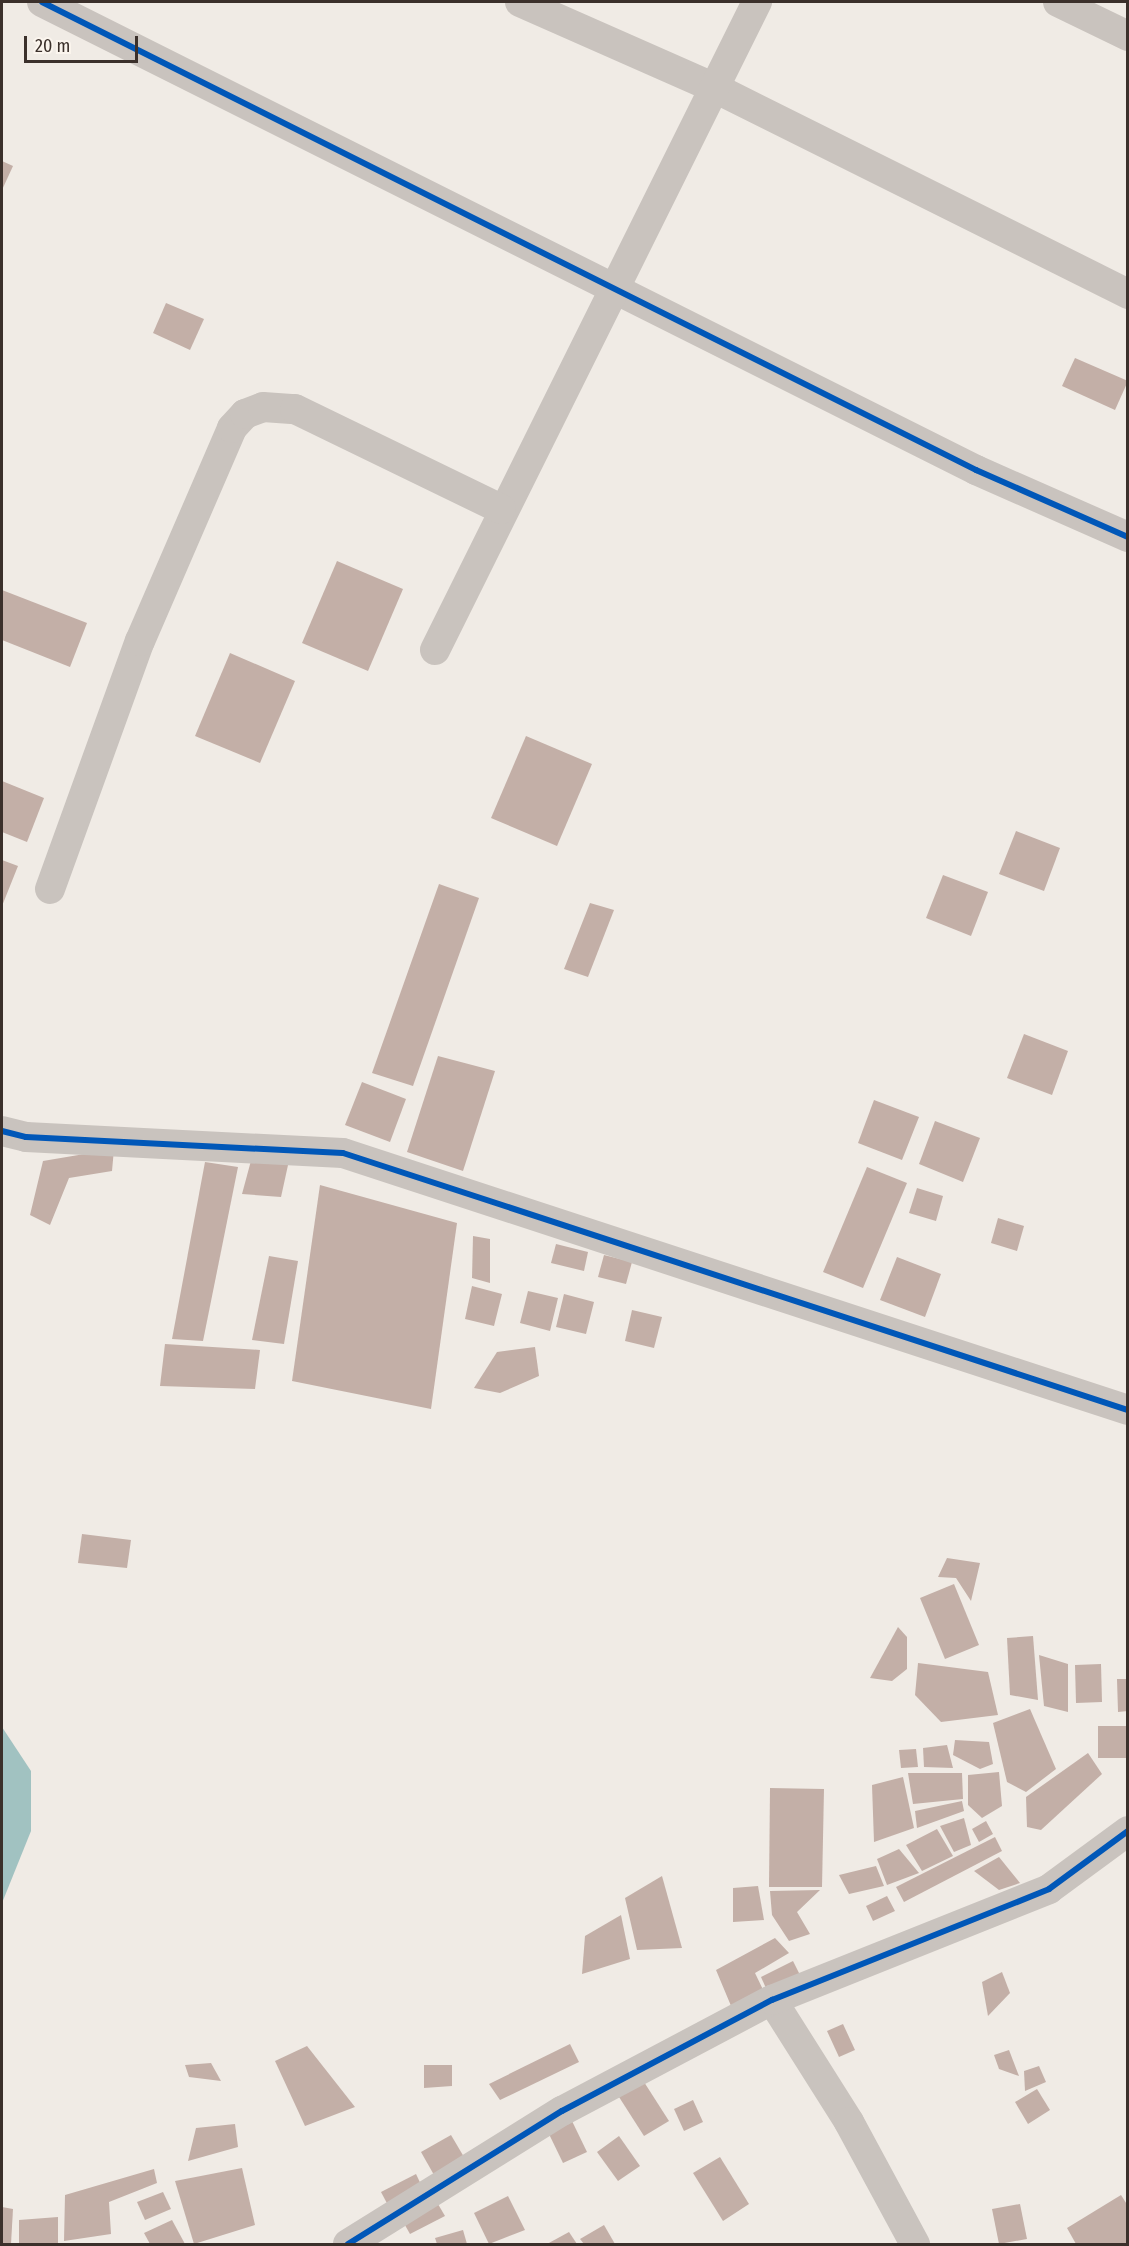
<!DOCTYPE html>
<html>
<head>
<meta charset="utf-8">
<style>
	body { margin:0 }
	#map { position:relative; width:1129px; height:2246px; overflow:hidden; background:#f0ebe5; font-family:"Fira Sans Condensed",sans-serif }
	div>[style] { position:absolute }
	.water>* { inset:0; background:#a1c2c1 }
	.building>* { inset:0; background:#c3afa7 }
	.minor>* { height:30px; margin:-15px; padding:0 15px; transform-origin:15px; border-radius:15px; background:#c9c3be }
	.cycleway>* { height:6px; margin:-3px; padding:0 3px; transform-origin:3px; border-radius:3px; background:#0057b8 }
	span { translate:-50% -50%; white-space:nowrap; text-align:center; line-height:1.15; -webkit-text-stroke:5px #fbf5ee; paint-order:stroke }
	.frame { position:absolute; inset:0; border:3px solid #3b302b; pointer-events:none }
	.scale { position:absolute; left:24px; top:36px; width:114px; height:27px; box-sizing:border-box; border:3px solid #3b302b; border-top:0; padding-left:8px; font-size:18px; line-height:21px; white-space:nowrap; color:#3b302b; -webkit-text-stroke:4px #fbf5ee; paint-order:stroke }
</style>
</head>
<body>
<div id="map">
	<div class="water">
		<div style="clip-path:polygon(2px 1727px,31px 1771px,31px 1831px,2px 1903px)"></div>
	</div>
	<div class="building">
		<div style="clip-path:polygon(2px 161px,13px 166px,2px 190px)"></div>
		<div style="clip-path:polygon(166px 303px,204px 319px,190px 350px,153px 333px)"></div>
		<div style="clip-path:polygon(1075px 358px,1128px 381px,1115px 410px,1062px 386px)"></div>
		<div style="clip-path:polygon(337px 561px,403px 589px,368px 671px,302px 643px)"></div>
		<div style="clip-path:polygon(2px 590px,87px 623px,70px 667px,2px 640px)"></div>
		<div style="clip-path:polygon(230px 653px,295px 681px,260px 763px,195px 736px)"></div>
		<div style="clip-path:polygon(526px 736px,592px 764px,557px 846px,491px 818px)"></div>
		<div style="clip-path:polygon(2px 781px,44px 798px,27px 842px,2px 832px)"></div>
		<div style="clip-path:polygon(1016px 831px,1060px 848px,1044px 891px,999px 874px)"></div>
		<div style="clip-path:polygon(2px 860px,18px 866px,2px 906px)"></div>
		<div style="clip-path:polygon(943px 875px,988px 892px,971px 936px,926px 918px)"></div>
		<div style="clip-path:polygon(439px 884px,479px 898px,413px 1086px,372px 1073px)"></div>
		<div style="clip-path:polygon(590px 903px,614px 910px,588px 977px,564px 969px)"></div>
		<div style="clip-path:polygon(1024px 1034px,1068px 1051px,1052px 1095px,1007px 1078px)"></div>
		<div style="clip-path:polygon(438px 1056px,495px 1071px,463px 1171px,407px 1152px)"></div>
		<div style="clip-path:polygon(362px 1082px,406px 1099px,390px 1142px,345px 1125px)"></div>
		<div style="clip-path:polygon(874px 1100px,919px 1117px,902px 1160px,858px 1143px)"></div>
		<div style="clip-path:polygon(935px 1121px,980px 1138px,963px 1182px,919px 1164px)"></div>
		<div style="clip-path:polygon(114px 1149px,112px 1171px,69px 1178px,50px 1225px,30px 1215px,43px 1161px)"></div>
		<div style="clip-path:polygon(252px 1157px,288px 1165px,281px 1197px,242px 1194px)"></div>
		<div style="clip-path:polygon(205px 1162px,238px 1167px,203px 1341px,172px 1339px)"></div>
		<div style="clip-path:polygon(867px 1167px,907px 1183px,863px 1288px,823px 1272px)"></div>
		<div style="clip-path:polygon(320px 1185px,457px 1223px,431px 1409px,292px 1381px)"></div>
		<div style="clip-path:polygon(917px 1188px,943px 1196px,936px 1221px,909px 1213px)"></div>
		<div style="clip-path:polygon(998px 1218px,1024px 1226px,1017px 1251px,991px 1243px)"></div>
		<div style="clip-path:polygon(473px 1236px,490px 1239px,490px 1283px,472px 1278px)"></div>
		<div style="clip-path:polygon(556px 1244px,588px 1252px,584px 1271px,551px 1263px)"></div>
		<div style="clip-path:polygon(604px 1255px,632px 1262px,626px 1284px,598px 1277px)"></div>
		<div style="clip-path:polygon(269px 1256px,298px 1261px,284px 1344px,252px 1340px)"></div>
		<div style="clip-path:polygon(897px 1257px,941px 1274px,925px 1317px,880px 1300px)"></div>
		<div style="clip-path:polygon(472px 1286px,502px 1294px,494px 1326px,465px 1319px)"></div>
		<div style="clip-path:polygon(528px 1291px,558px 1298px,550px 1331px,520px 1323px)"></div>
		<div style="clip-path:polygon(564px 1294px,594px 1302px,586px 1334px,556px 1327px)"></div>
		<div style="clip-path:polygon(632px 1310px,662px 1317px,654px 1348px,625px 1341px)"></div>
		<div style="clip-path:polygon(165px 1344px,260px 1350px,255px 1389px,160px 1386px)"></div>
		<div style="clip-path:polygon(535px 1347px,539px 1376px,500px 1393px,474px 1388px,497px 1352px)"></div>
		<div style="clip-path:polygon(82px 1534px,131px 1540px,127px 1568px,78px 1563px)"></div>
		<div style="clip-path:polygon(947px 1558px,980px 1563px,971px 1601px,956px 1578px,938px 1577px)"></div>
		<div style="clip-path:polygon(954px 1584px,979px 1645px,945px 1659px,920px 1598px)"></div>
		<div style="clip-path:polygon(898px 1627px,907px 1637px,907px 1669px,892px 1681px,870px 1678px)"></div>
		<div style="clip-path:polygon(1033px 1636px,1038px 1700px,1010px 1695px,1007px 1638px)"></div>
		<div style="clip-path:polygon(1039px 1655px,1068px 1664px,1068px 1712px,1044px 1706px)"></div>
		<div style="clip-path:polygon(918px 1663px,988px 1672px,998px 1715px,941px 1722px,915px 1695px)"></div>
		<div style="clip-path:polygon(1101px 1664px,1102px 1702px,1076px 1703px,1075px 1665px)"></div>
		<div style="clip-path:polygon(1117px 1679px,1128px 1679px,1128px 1711px,1118px 1712px)"></div>
		<div style="clip-path:polygon(1030px 1709px,1056px 1769px,1026px 1792px,1007px 1782px,993px 1723px)"></div>
		<div style="clip-path:polygon(1098px 1726px,1128px 1726px,1128px 1758px,1098px 1758px)"></div>
		<div style="clip-path:polygon(955px 1740px,989px 1742px,993px 1764px,980px 1769px,953px 1755px)"></div>
		<div style="clip-path:polygon(947px 1745px,953px 1768px,924px 1767px,923px 1748px)"></div>
		<div style="clip-path:polygon(916px 1749px,918px 1767px,901px 1768px,899px 1750px)"></div>
		<div style="clip-path:polygon(1088px 1753px,1102px 1774px,1041px 1830px,1027px 1827px,1026px 1797px)"></div>
		<div style="clip-path:polygon(999px 1772px,1002px 1806px,982px 1818px,968px 1805px,968px 1775px)"></div>
		<div style="clip-path:polygon(908px 1773px,962px 1773px,963px 1799px,913px 1804px)"></div>
		<div style="clip-path:polygon(903px 1777px,914px 1828px,874px 1842px,872px 1785px)"></div>
		<div style="clip-path:polygon(770px 1788px,824px 1789px,822px 1887px,769px 1887px)"></div>
		<div style="clip-path:polygon(962px 1801px,964px 1811px,917px 1828px,915px 1811px)"></div>
		<div style="clip-path:polygon(964px 1818px,971px 1845px,954px 1852px,940px 1826px)"></div>
		<div style="clip-path:polygon(986px 1821px,993px 1834px,979px 1842px,972px 1829px)"></div>
		<div style="clip-path:polygon(937px 1829px,953px 1856px,922px 1871px,906px 1845px)"></div>
		<div style="clip-path:polygon(995px 1837px,1002px 1851px,904px 1902px,896px 1887px)"></div>
		<div style="clip-path:polygon(899px 1849px,919px 1873px,887px 1885px,877px 1859px)"></div>
		<div style="clip-path:polygon(999px 1857px,1020px 1883px,999px 1890px,974px 1871px)"></div>
		<div style="clip-path:polygon(876px 1866px,884px 1886px,849px 1894px,839px 1875px)"></div>
		<div style="clip-path:polygon(662px 1876px,682px 1948px,637px 1950px,625px 1898px)"></div>
		<div style="clip-path:polygon(758px 1886px,764px 1920px,733px 1922px,733px 1888px)"></div>
		<div style="clip-path:polygon(820px 1890px,797px 1912px,810px 1934px,789px 1941px,772px 1915px,770px 1891px)"></div>
		<div style="clip-path:polygon(887px 1896px,895px 1911px,873px 1921px,866px 1906px)"></div>
		<div style="clip-path:polygon(621px 1915px,630px 1959px,582px 1974px,585px 1936px)"></div>
		<div style="clip-path:polygon(775px 1938px,789px 1953px,755px 1973px,767px 1998px,734px 2013px,716px 1970px)"></div>
		<div style="clip-path:polygon(793px 1961px,804px 1983px,770px 1997px,761px 1977px)"></div>
		<div style="clip-path:polygon(1002px 1972px,1010px 1993px,988px 2016px,982px 1982px)"></div>
		<div style="clip-path:polygon(843px 2024px,855px 2050px,839px 2057px,827px 2031px)"></div>
		<div style="clip-path:polygon(570px 2044px,579px 2062px,500px 2100px,489px 2084px)"></div>
		<div style="clip-path:polygon(307px 2046px,355px 2107px,305px 2126px,275px 2061px)"></div>
		<div style="clip-path:polygon(1009px 2050px,1019px 2076px,999px 2069px,994px 2055px)"></div>
		<div style="clip-path:polygon(211px 2063px,221px 2081px,189px 2077px,185px 2065px)"></div>
		<div style="clip-path:polygon(424px 2065px,452px 2065px,452px 2086px,424px 2088px)"></div>
		<div style="clip-path:polygon(1039px 2066px,1046px 2082px,1025px 2091px,1024px 2071px)"></div>
		<div style="clip-path:polygon(644px 2082px,669px 2121px,644px 2136px,619px 2097px)"></div>
		<div style="clip-path:polygon(1037px 2089px,1050px 2110px,1028px 2124px,1015px 2102px)"></div>
		<div style="clip-path:polygon(693px 2100px,703px 2122px,684px 2131px,674px 2109px)"></div>
		<div style="clip-path:polygon(572px 2121px,587px 2152px,563px 2163px,548px 2132px)"></div>
		<div style="clip-path:polygon(235px 2124px,238px 2147px,188px 2161px,196px 2128px)"></div>
		<div style="clip-path:polygon(451px 2135px,464px 2157px,434px 2175px,421px 2152px)"></div>
		<div style="clip-path:polygon(619px 2136px,640px 2166px,618px 2181px,597px 2152px)"></div>
		<div style="clip-path:polygon(720px 2157px,749px 2204px,723px 2221px,693px 2173px)"></div>
		<div style="clip-path:polygon(242px 2168px,255px 2225px,194px 2244px,175px 2181px)"></div>
		<div style="clip-path:polygon(154px 2169px,157px 2183px,109px 2202px,111px 2234px,64px 2241px,65px 2195px)"></div>
		<div style="clip-path:polygon(416px 2174px,424px 2191px,390px 2209px,381px 2192px)"></div>
		<div style="clip-path:polygon(163px 2192px,171px 2209px,145px 2220px,137px 2202px)"></div>
		<div style="clip-path:polygon(1121px 2195px,1128px 2206px,1128px 2244px,1076px 2244px,1067px 2228px)"></div>
		<div style="clip-path:polygon(508px 2196px,525px 2230px,489px 2244px,474px 2213px)"></div>
		<div style="clip-path:polygon(435px 2199px,445px 2216px,410px 2234px,401px 2218px)"></div>
		<div style="clip-path:polygon(1020px 2204px,1027px 2239px,999px 2244px,992px 2209px)"></div>
		<div style="clip-path:polygon(2px 2207px,13px 2209px,11px 2244px,2px 2244px)"></div>
		<div style="clip-path:polygon(58px 2217px,58px 2244px,19px 2244px,19px 2220px)"></div>
		<div style="clip-path:polygon(172px 2220px,185px 2244px,150px 2244px,144px 2233px)"></div>
		<div style="clip-path:polygon(604px 2225px,615px 2244px,584px 2244px,580px 2239px)"></div>
		<div style="clip-path:polygon(463px 2230px,467px 2244px,437px 2244px,435px 2238px)"></div>
		<div style="clip-path:polygon(569px 2232px,577px 2244px,547px 2244px)"></div>
	</div>
	<div class="minor">
		<div style="left:42px;top:2px;width:1045px;rotate:26.61deg"></div>
		<div style="left:976px;top:470px;width:166px;rotate:23.8deg"></div>
		<div style="left:520px;top:2px;width:213px;rotate:23.8deg"></div>
		<div style="left:715px;top:88px;width:462px;rotate:26.5deg"></div>
		<div style="left:1058px;top:2px;width:78px;rotate:25.9deg"></div>
		<div style="left:435px;top:650px;width:724px;rotate:-63.58deg"></div>
		<div style="left:50px;top:889px;width:264px;rotate:-70.1deg"></div>
		<div style="left:140px;top:641px;width:232px;rotate:-66.6deg"></div>
		<div style="left:232px;top:428px;width:19px;rotate:-47deg"></div>
		<div style="left:245px;top:414px;width:19px;rotate:-21deg"></div>
		<div style="left:263px;top:407px;width:32px;rotate:4deg"></div>
		<div style="left:295px;top:409px;width:229px;rotate:25.9deg"></div>
		<div style="left:2px;top:1131px;width:25px;rotate:14deg"></div>
		<div style="left:26px;top:1137px;width:317px;rotate:2.9deg"></div>
		<div style="left:343px;top:1153px;width:826px;rotate:18.13deg"></div>
		<div style="left:772px;top:2000px;width:144px;rotate:57.7deg"></div>
		<div style="left:849px;top:2122px;width:139px;rotate:61.6deg"></div>
		<div style="left:348px;top:2244px;width:252px;rotate:-31.9deg"></div>
		<div style="left:562px;top:2111px;width:238px;rotate:-27.9deg"></div>
		<div style="left:772px;top:2000px;width:298px;rotate:-21.8deg"></div>
		<div style="left:1049px;top:1889px;width:98px;rotate:-36.3deg"></div>
	</div>
	<div class="cycleway">
		<div style="left:42px;top:2px;width:1045px;rotate:26.61deg"></div>
		<div style="left:976px;top:470px;width:166px;rotate:23.8deg"></div>
		<div style="left:2px;top:1131px;width:25px;rotate:14deg"></div>
		<div style="left:26px;top:1137px;width:317px;rotate:2.9deg"></div>
		<div style="left:343px;top:1153px;width:826px;rotate:18.13deg"></div>
		<div style="left:348px;top:2244px;width:252px;rotate:-31.9deg"></div>
		<div style="left:562px;top:2111px;width:238px;rotate:-27.9deg"></div>
		<div style="left:772px;top:2000px;width:298px;rotate:-21.8deg"></div>
		<div style="left:1049px;top:1889px;width:98px;rotate:-36.3deg"></div>
	</div>
	<div class="frame"></div>
	<div class="scale">20 m</div>
</div>
</body>
</html>
